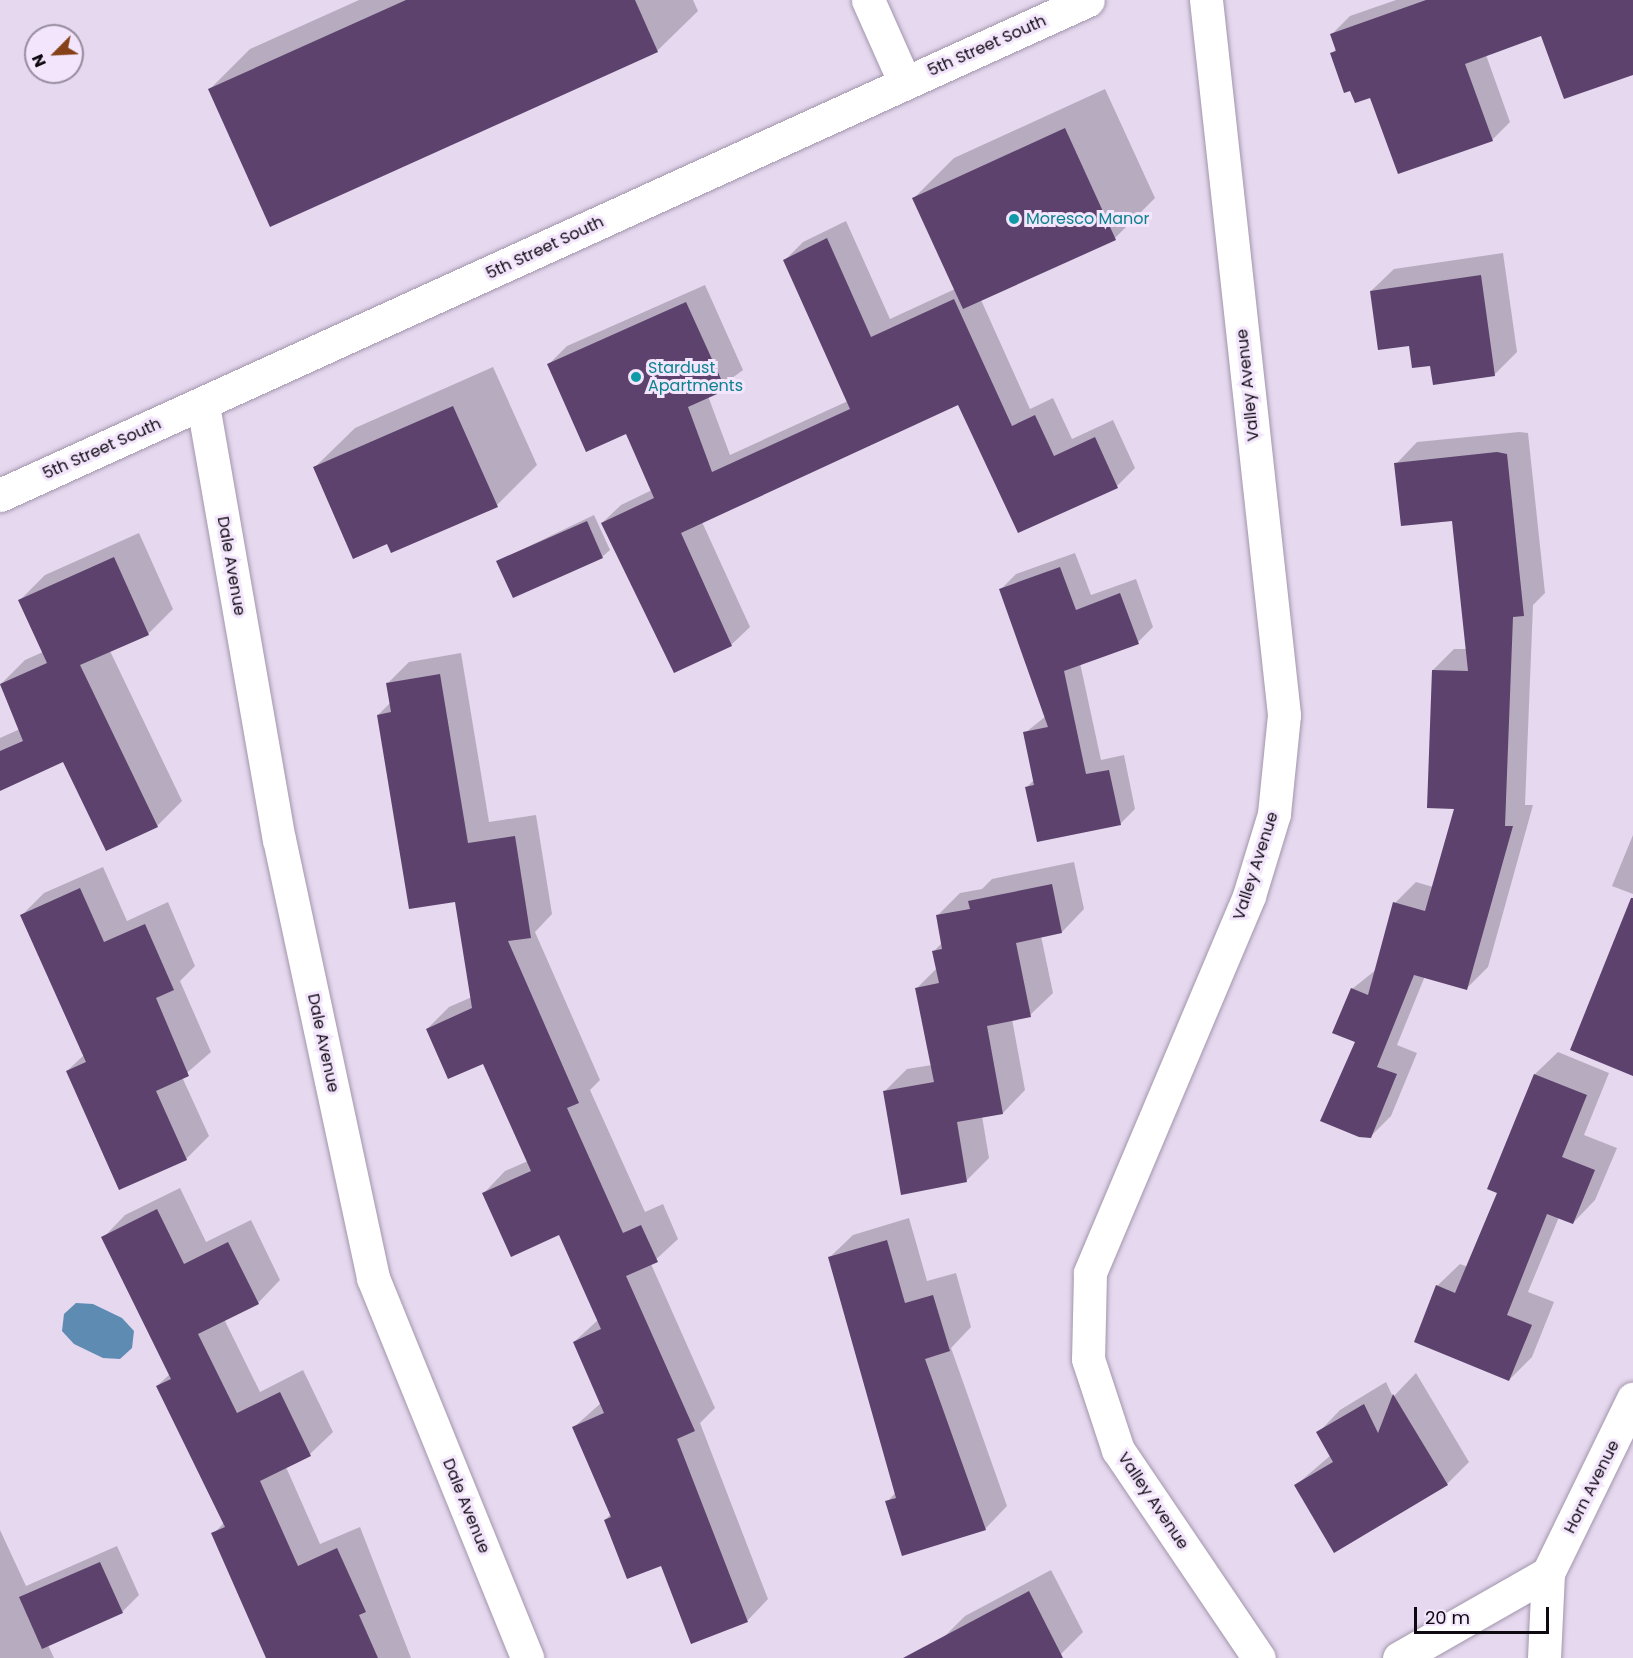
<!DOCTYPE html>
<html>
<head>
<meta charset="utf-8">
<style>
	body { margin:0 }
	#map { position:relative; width:1633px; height:1658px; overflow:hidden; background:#e5d8ef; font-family:Poppins,sans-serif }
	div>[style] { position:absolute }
	.water>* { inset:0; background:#5e8bb2 }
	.shadow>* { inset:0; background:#0003 }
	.building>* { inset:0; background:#5c426d }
	.roads { filter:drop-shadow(0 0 2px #a296ab) drop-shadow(0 0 2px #a296ab) }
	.minor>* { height:33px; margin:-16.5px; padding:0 16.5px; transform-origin:16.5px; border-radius:16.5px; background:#fff }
	.dots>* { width:16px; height:16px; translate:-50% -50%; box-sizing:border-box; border:3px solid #f3e5fc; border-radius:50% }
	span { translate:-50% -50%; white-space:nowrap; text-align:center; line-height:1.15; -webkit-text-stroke:6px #f3e5fc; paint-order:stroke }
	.street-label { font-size:16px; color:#0e0911 }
	.culture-label { font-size:16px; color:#0d838f }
	.left { translate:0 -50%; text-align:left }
	.north { position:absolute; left:24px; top:24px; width:60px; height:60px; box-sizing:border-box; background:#f3e5fc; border:2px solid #978d9e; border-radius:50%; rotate:246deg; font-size:16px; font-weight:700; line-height:24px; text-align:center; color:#0e0911 }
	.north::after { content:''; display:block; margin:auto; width:21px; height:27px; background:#854018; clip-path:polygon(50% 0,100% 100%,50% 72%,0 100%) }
	.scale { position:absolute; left:1414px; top:1607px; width:135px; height:27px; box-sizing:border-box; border:3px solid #0e0911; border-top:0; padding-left:8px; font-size:18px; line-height:21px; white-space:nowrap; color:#0e0911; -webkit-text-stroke:4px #f3e5fc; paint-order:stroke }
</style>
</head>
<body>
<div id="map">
	<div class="water">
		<div style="clip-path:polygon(76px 1303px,93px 1304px,122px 1318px,134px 1331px,132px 1348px,120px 1359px,103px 1358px,74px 1344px,62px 1331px,64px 1314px)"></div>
	</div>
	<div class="shadow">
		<div style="clip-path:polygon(359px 0,693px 0,698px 11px,657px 51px,271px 225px,210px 89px,250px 49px)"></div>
		<div style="clip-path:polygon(1396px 0,1633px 0,1633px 74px,1542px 34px,1486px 55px,1510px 122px,1492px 140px,1371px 96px,1332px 53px,1337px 48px,1332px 34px,1350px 16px)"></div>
		<div style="clip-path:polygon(1105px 89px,1155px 198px,1115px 238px,981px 300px,1030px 409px,1053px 398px,1072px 439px,1113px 420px,1135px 468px,1117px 486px,1019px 531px,959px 403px,702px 522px,750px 627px,731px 645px,602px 523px,621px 505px,652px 490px,626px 433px,549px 364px,567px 346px,705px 285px,743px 370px,708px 396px,730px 455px,848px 401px,785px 260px,803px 242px,846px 221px,890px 319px,955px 289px,914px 198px,954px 158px)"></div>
		<div style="clip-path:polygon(1503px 253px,1517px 352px,1494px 375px,1431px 364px,1371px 291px,1394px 269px)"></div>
		<div style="clip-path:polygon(493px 367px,537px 465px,497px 505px,388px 542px,314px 468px,355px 428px)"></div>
		<div style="clip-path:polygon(1519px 432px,1528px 433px,1545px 593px,1533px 605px,1525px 805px,1533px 805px,1488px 967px,1467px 988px,1425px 976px,1397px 1045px,1417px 1053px,1391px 1116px,1370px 1137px,1352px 989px,1377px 969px,1395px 903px,1416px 882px,1433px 887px,1456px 807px,1433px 670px,1454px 649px,1467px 649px,1453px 519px,1396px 464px,1417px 442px)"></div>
		<div style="clip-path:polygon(594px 515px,610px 550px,602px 557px,498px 561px)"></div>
		<div style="clip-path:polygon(139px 533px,173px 609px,148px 634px,110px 651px,182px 801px,157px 826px,64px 761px,0 789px,0 738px,20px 729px,0 685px,25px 660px,43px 652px,20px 600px,45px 575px)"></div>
		<div style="clip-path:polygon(1075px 553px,1091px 595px,1136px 579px,1153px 627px,1138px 642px,1080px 663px,1101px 760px,1124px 755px,1135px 809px,1120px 824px,1027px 787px,1035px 779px,1025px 733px,1046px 716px,1001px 589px,1016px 574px)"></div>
		<div style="clip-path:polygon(461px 653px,489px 822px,536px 815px,552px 914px,535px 932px,600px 1080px,590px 1090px,645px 1212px,663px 1204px,678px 1239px,651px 1264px,715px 1408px,700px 1423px,768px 1599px,747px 1621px,605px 1520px,611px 1514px,574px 1427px,601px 1403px,574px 1342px,598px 1320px,560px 1233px,484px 1193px,505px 1171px,528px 1161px,484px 1062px,427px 1029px,449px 1007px,472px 997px,456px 900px,378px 715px,391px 702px,388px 683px,409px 662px)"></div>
		<div style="clip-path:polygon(1633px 835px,1633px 894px,1612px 886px)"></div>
		<div style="clip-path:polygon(1074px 862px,1084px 909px,1062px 932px,1041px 936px,1053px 993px,1030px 1015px,1012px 1019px,1025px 1090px,1003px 1113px,982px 1116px,989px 1158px,966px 1181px,884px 1092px,907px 1069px,932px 1065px,917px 988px,937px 968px,934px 951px,942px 943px,937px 916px,960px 893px,982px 889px,992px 879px)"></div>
		<div style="clip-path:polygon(103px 867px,127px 921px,168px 902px,195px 966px,180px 981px,211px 1052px,182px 1077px,209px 1136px,186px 1159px,67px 1071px,84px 1055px,22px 915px,44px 893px)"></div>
		<div style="clip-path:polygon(1558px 1052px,1609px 1073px,1584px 1135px,1617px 1148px,1595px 1200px,1573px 1223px,1559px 1217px,1528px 1292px,1554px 1302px,1532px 1357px,1509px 1380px,1437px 1286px,1460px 1264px,1468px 1267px,1498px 1192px,1489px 1189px,1535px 1074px)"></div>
		<div style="clip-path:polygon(180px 1188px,206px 1242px,251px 1220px,280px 1280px,258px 1303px,224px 1319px,260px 1392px,303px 1370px,333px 1432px,310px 1454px,286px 1467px,320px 1544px,360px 1527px,411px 1658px,268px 1658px,213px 1534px,225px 1522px,157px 1386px,170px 1374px,103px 1238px,125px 1215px)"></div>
		<div style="clip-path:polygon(909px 1218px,927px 1281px,956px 1273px,971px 1327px,951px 1348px,1007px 1506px,985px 1529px,887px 1502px,896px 1492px,830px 1257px,853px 1235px)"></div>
		<div style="clip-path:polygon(1416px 1373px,1469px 1462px,1447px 1484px,1296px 1485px,1331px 1455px,1318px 1433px,1340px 1410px,1386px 1382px,1393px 1397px)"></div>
		<div style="clip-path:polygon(0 1530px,26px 1586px,117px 1546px,139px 1595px,122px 1612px,48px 1645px,54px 1658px,0 1658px)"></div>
		<div style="clip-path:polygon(1051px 1570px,1083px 1632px,1061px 1654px,923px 1658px,965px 1616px)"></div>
	</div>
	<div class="building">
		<div style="clip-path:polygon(406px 0,635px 0,658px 52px,270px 227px,208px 89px)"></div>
		<div style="clip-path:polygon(1426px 0,1633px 0,1633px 75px,1564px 99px,1541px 36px,1465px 64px,1493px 141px,1398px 174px,1370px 98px,1355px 103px,1350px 91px,1344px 93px,1330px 53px,1336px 51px,1330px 34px)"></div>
		<div style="clip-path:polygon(1065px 128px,1116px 240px,963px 309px,912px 198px)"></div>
		<div style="clip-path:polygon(827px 238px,871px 337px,954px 299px,1012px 426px,1035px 415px,1054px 456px,1095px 437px,1118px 488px,1018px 533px,958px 405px,681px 533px,732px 646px,674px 673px,601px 523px,654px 498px,626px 434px,586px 452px,547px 364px,686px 302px,726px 390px,688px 407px,712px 472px,850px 409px,783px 260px)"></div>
		<div style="clip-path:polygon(1481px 275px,1495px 376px,1433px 385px,1430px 366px,1412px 368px,1409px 346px,1378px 350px,1370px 291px)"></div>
		<div style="clip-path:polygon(453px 406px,498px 507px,391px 553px,387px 544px,353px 559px,313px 467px)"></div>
		<div style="clip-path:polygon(1497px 452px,1507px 454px,1524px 616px,1513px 617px,1505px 826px,1513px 826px,1467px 990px,1414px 975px,1377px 1067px,1397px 1074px,1371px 1138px,1359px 1137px,1320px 1121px,1355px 1042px,1332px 1033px,1351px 988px,1368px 995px,1393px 902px,1425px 911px,1454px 809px,1427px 808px,1432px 670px,1468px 671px,1452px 521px,1401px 526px,1394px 463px)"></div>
		<div style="clip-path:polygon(587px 521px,603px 558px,513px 598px,496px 561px)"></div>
		<div style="clip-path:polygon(114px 557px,149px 635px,80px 665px,158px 827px,106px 851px,63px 762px,0 791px,0 751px,23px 741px,0 684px,47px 663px,18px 600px)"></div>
		<div style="clip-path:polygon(1060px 567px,1076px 610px,1120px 593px,1139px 644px,1064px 671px,1086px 774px,1109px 770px,1121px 825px,1037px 842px,1025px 787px,1034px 785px,1023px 732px,1048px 727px,999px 589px)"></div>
		<div style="clip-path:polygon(440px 674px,468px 843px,515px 836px,531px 938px,508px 941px,579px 1103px,567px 1108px,623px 1233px,641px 1225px,658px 1262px,626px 1276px,695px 1431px,677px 1439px,748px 1622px,691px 1644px,661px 1566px,627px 1579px,604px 1520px,611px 1517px,572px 1427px,604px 1413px,573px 1342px,601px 1329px,559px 1235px,511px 1257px,482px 1193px,531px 1171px,483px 1064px,448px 1079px,426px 1029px,472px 1008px,455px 902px,409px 909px,377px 715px,391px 712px,386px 683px)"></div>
		<div style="clip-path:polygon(1052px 884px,1062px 933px,1016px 943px,1031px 1017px,987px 1026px,1003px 1114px,957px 1122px,967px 1182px,901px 1195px,883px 1091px,934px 1082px,915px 988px,939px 983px,932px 951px,942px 949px,936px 915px,970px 909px,968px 901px)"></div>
		<div style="clip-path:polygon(80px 888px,104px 942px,145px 924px,174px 990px,156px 998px,189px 1076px,156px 1091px,187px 1160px,119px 1190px,66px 1071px,86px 1062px,20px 915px)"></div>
		<div style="clip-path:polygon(1631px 898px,1633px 898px,1633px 1076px,1570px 1050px)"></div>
		<div style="clip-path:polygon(1534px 1074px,1587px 1095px,1562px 1157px,1595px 1170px,1573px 1224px,1547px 1214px,1507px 1315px,1532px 1325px,1509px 1381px,1414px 1342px,1436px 1285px,1455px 1293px,1497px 1193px,1487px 1189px)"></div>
		<div style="clip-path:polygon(157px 1209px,184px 1264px,228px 1242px,259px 1304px,198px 1334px,237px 1413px,280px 1392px,311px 1456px,260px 1481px,298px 1566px,337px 1548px,366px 1612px,359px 1615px,378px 1658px,266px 1658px,211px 1533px,225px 1527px,156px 1386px,171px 1379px,101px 1237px)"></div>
		<div style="clip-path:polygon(887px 1240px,905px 1303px,933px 1295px,950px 1351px,925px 1359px,986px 1530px,902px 1556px,885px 1501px,896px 1498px,828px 1257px)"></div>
		<div style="clip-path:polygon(1393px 1394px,1448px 1485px,1334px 1553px,1294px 1485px,1333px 1462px,1316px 1432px,1364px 1404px,1378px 1433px)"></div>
		<div style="clip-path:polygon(100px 1562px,123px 1613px,42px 1649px,19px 1597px)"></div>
		<div style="clip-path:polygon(1029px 1591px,1063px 1658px,903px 1658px)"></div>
	</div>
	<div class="roads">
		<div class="minor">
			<div style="left:868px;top:0;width:91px;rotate:66deg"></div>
			<div style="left:1206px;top:0;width:719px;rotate:83.77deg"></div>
			<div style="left:1284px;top:715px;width:100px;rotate:95.8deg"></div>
			<div style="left:1274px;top:814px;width:86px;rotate:107deg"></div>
			<div style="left:1249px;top:896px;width:409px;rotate:112.9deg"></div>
			<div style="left:1090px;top:1273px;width:86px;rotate:91.3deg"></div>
			<div style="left:1088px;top:1359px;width:96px;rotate:71.8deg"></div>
			<div style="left:1118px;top:1450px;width:251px;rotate:55.9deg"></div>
			<div style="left:203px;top:405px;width:441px;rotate:80.1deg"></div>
			<div style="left:279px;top:839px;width:449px;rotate:77.9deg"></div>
			<div style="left:373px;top:1278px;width:410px;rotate:67.9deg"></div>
			<div style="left:0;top:495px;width:1195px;rotate:-24.46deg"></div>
			<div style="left:1399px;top:1658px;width:172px;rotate:-29.7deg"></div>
			<div style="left:1544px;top:1658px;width:85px;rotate:-87.3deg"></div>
			<div style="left:1548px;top:1573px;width:194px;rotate:-64deg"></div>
		</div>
	</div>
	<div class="dots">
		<div style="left:1014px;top:219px;background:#0f9aa8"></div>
		<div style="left:636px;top:377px;background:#0f9aa8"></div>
	</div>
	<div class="street-label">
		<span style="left:987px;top:46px;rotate:-24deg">5th Street South</span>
		<span style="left:545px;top:248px;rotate:-25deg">5th Street South</span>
		<span style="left:1248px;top:385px;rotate:-96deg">Valley Avenue</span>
		<span style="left:102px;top:449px;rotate:-24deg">5th Street South</span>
		<span style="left:231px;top:566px;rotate:80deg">Dale Avenue</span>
		<span style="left:1256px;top:866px;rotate:-72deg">Valley Avenue</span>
		<span style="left:323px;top:1043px;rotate:78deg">Dale Avenue</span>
		<span style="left:1592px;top:1487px;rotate:-63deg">Horn Avenue</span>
		<span style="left:1153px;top:1501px;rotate:56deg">Valley Avenue</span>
		<span style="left:466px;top:1506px;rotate:68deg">Dale Avenue</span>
	</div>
	<div class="culture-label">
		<span class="left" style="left:1026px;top:219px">Moresco Manor</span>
		<span class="left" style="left:648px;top:377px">Stardust<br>Apartments</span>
	</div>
	<div class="north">N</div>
	<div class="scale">20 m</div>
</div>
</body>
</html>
